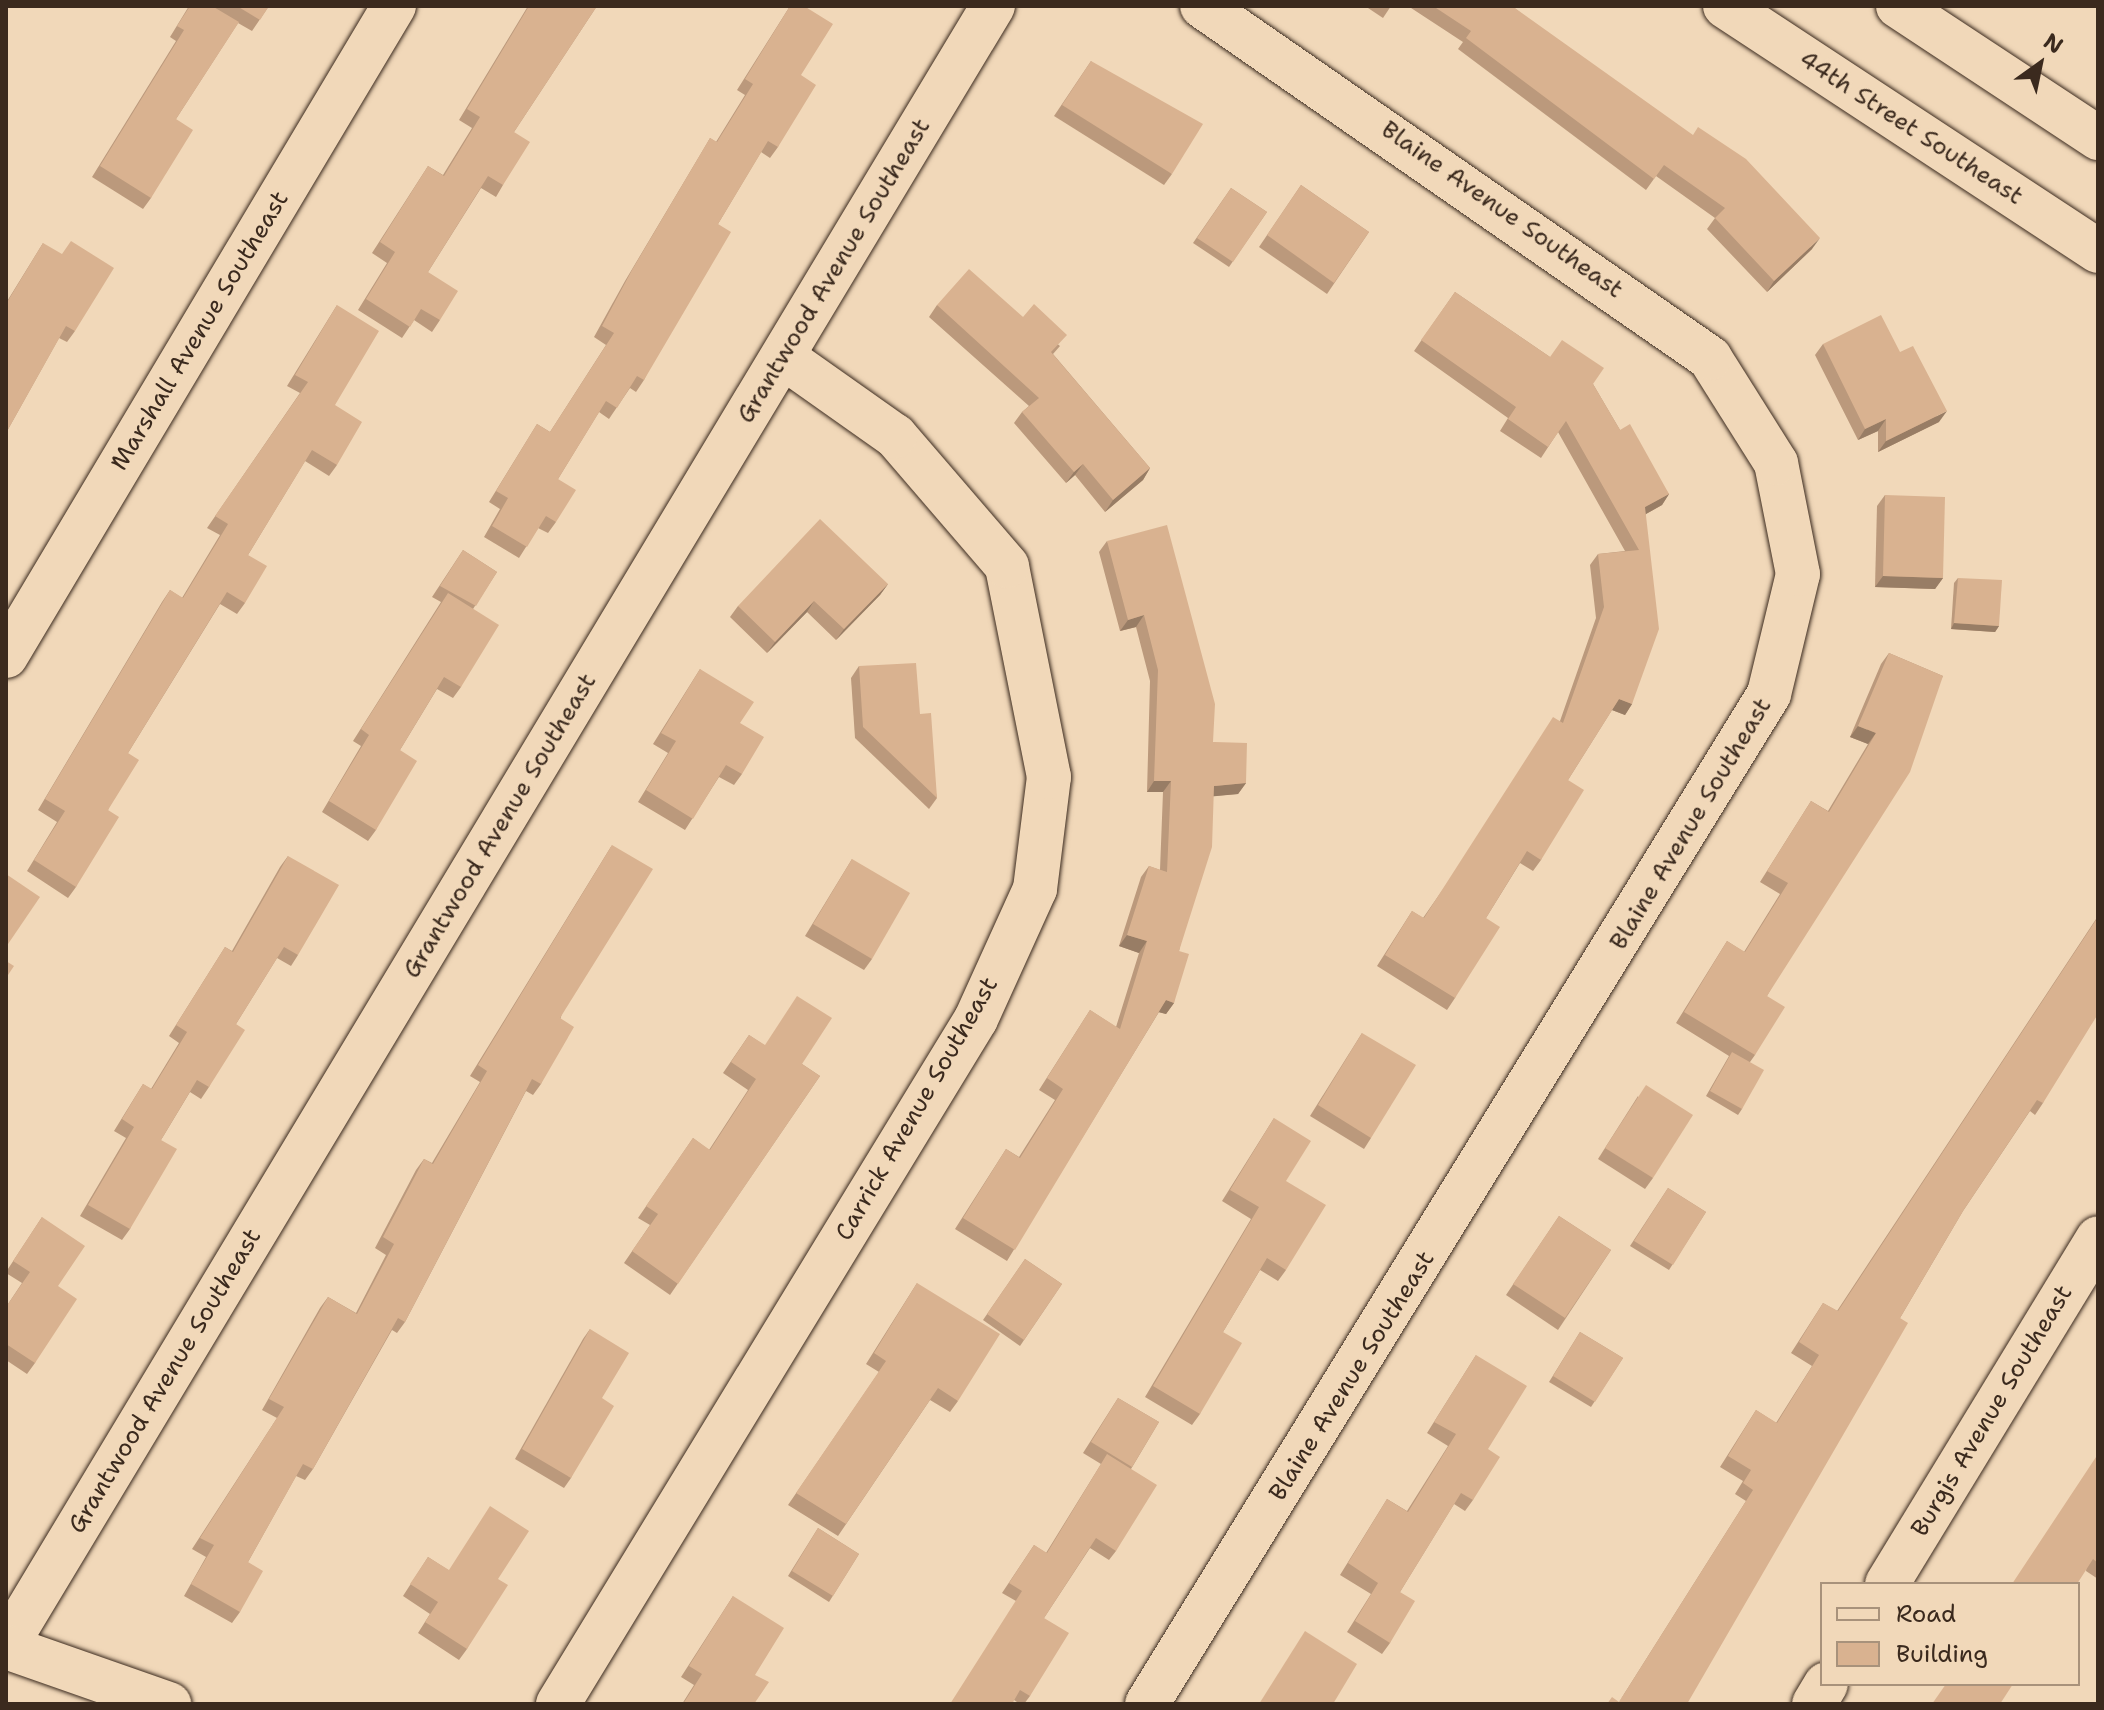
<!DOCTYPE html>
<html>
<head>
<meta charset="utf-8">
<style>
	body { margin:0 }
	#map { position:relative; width:2104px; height:1710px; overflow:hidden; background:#f1d8b9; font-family:"Shantell Sans",sans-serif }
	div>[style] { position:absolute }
	.roads { filter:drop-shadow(0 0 2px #3b2a1e) drop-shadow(0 0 2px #3b2a1e) }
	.minor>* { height:44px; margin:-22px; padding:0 22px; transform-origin:22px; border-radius:22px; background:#f1d8b9 }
	.primary>* { height:44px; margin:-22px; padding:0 22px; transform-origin:22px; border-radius:22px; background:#f1d8b9 }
	.wall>* { inset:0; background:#bb997c }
	.shaded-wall>* { inset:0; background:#987d65 }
	.building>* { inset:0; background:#d9b290 }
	span { translate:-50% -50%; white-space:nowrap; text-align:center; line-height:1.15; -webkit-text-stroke:6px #f1d8b9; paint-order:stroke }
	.street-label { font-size:24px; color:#3b2a1e }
	.frame { position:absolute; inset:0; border:8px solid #3b2a1e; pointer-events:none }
	.legend { position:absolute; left:1820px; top:1582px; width:260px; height:104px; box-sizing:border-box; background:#f1d8b9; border:2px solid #a8927b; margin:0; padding:10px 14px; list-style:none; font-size:24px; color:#3b2a1e }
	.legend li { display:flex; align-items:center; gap:16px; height:40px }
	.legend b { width:40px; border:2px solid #a8927b }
	.north { position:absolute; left:2000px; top:24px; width:80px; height:80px; -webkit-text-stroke:6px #f1d8b9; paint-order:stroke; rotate:33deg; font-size:22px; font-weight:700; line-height:32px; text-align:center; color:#3b2a1e }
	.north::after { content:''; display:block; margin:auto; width:28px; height:36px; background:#3b2a1e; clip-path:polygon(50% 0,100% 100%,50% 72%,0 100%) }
</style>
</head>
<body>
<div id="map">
	<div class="roads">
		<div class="minor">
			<div style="left:6px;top:656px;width:757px;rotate:-59.17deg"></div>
			<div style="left:1887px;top:1584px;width:405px;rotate:-58.6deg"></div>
			<div style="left:6px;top:1646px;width:1914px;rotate:-58.96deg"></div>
			<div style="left:6px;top:1647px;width:173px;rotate:19.3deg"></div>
			<div style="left:558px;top:1704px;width:802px;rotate:-58.61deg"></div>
			<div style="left:976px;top:1019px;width:143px;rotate:-65.6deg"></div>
			<div style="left:1035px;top:889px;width:113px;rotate:-82.9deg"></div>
			<div style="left:1049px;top:777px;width:215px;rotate:-101.3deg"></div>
			<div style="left:1007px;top:566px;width:172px;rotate:-130.7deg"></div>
			<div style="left:895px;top:436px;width:137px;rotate:-144.8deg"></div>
			<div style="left:1147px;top:1704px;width:1186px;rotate:-58.37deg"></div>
			<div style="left:1769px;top:694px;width:123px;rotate:-76.4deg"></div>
			<div style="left:1798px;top:574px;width:113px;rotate:-101.2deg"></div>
			<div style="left:1776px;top:463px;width:124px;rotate:-122.2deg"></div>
			<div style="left:1710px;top:358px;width:618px;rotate:-145.28deg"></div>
			<div style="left:1814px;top:1704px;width:23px;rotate:-59deg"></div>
		</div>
		<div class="primary">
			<div style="left:1725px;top:6px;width:446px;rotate:33.3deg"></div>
			<div style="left:1898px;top:6px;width:240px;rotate:33.4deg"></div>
		</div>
	</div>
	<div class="wall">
		<div style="clip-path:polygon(189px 6px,269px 6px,252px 31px,238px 23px,176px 119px,151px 198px,143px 209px,92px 177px,176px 41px,170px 37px)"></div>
		<div style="clip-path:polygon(528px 6px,597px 6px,514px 132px,503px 185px,496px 197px,481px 188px,428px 272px,440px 320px,432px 332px,414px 320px,402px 338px,358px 310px,387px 263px,372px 253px,428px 166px,443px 175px,472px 128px,459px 120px)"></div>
		<div style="clip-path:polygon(790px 6px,801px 75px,778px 147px,770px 158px,761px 152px,718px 224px,644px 380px,636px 392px,630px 388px,609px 419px,599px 412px,558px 479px,556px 522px,548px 533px,538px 528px,519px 558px,484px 537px,500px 509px,489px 502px,537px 424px,550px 432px,606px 345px,594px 337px,625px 281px,703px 150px,710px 138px,716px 142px,745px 95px,737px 90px)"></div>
		<div style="clip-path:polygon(1365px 6px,1391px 6px,1383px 18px)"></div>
		<div style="clip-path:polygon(1408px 6px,1512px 6px,1812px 249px,1767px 292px,1707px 229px,1715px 218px,1656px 176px,1646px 190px,1458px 49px,1463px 42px)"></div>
		<div style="clip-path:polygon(1091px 61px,1172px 174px,1164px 185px,1054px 116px)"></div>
		<div style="clip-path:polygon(1301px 185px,1369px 232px,1327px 294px,1259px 247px)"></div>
		<div style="clip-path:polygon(1231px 188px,1267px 212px,1229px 267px,1193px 243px)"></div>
		<div style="clip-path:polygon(43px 243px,75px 331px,67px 342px,59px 338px,6px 433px,6px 303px)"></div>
		<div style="clip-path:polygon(1455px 292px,1550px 357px,1593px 384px,1620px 430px,1669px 494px,1662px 505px,1646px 514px,1632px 704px,1625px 715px,1612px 710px,1568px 780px,1541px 860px,1533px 871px,1520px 863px,1486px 918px,1455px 998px,1447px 1010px,1377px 966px,1412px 911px,1423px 918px,1560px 721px,1596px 618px,1590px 565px,1598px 554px,1625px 551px,1558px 432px,1541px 458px,1500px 431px,1508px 418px,1414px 351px)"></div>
		<div style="clip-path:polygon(337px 305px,335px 405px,337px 465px,329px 476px,305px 461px,248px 555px,245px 603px,237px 614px,220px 604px,128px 753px,108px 810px,76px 887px,68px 898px,27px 871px,57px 822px,38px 810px,162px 602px,170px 590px,182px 598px,220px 535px,207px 528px,300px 393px,287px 386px)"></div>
		<div style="clip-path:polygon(937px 305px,1023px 317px,1060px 346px,1053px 354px,1150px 468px,1143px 480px,1105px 512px,1075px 475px,1066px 483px,1014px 423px,1022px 412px,1029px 406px,929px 317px)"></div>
		<div style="clip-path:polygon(1823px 344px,1900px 352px,1939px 422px,1878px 452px,1878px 431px,1858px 440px,1815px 355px)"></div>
		<div style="clip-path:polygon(1885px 495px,1943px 578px,1935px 589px,1875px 587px,1877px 506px)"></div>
		<div style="clip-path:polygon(1107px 541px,1213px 742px,1246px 783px,1238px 794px,1213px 796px,1179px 951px,1174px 1003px,1166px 1014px,1159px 1012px,1007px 1261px,955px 1229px,1006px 1149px,1019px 1157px,1055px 1100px,1039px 1090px,1090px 1010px,1116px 1027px,1139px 953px,1119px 946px,1141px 877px,1149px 866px,1160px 870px,1163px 792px,1147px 792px,1150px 681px,1136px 627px,1120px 631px,1099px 552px)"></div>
		<div style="clip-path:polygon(463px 550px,497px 572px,473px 609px,461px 687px,453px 698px,437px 689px,400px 750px,376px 830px,368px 841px,322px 812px,361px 746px,353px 741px,441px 602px,432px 597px)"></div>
		<div style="clip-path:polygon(1958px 578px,1999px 626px,1995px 632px,1951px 629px,1954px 583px)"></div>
		<div style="clip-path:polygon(888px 584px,880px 595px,836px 640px,807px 612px,767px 653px,730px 617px,738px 606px)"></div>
		<div style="clip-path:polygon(1889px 653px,1943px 676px,1767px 996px,1755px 1055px,1750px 1062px,1742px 1109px,1738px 1115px,1706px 1096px,1729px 1056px,1676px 1023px,1727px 941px,1744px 952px,1780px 894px,1760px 882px,1811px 801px,1828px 811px,1868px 744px,1850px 737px,1881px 664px)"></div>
		<div style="clip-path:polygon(859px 666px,920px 714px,937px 798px,929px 809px,855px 738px,851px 678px)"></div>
		<div style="clip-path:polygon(700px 669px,740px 723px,742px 774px,734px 785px,719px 777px,685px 830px,638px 802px,668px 753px,653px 744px)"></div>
		<div style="clip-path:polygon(612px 845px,541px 1084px,533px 1095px,526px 1091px,405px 1322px,397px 1333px,392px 1330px,313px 1469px,305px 1480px,296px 1476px,248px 1562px,240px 1612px,232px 1623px,184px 1596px,206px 1557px,192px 1549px,277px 1418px,262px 1410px,320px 1308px,328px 1297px,356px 1313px,386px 1255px,375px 1248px,416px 1170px,424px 1159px,432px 1163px,480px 1082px,470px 1076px)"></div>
		<div style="clip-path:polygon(288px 856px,298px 955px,291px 966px,277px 958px,236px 1024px,209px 1087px,201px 1099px,190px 1092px,161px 1140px,130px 1229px,122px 1240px,80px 1216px,126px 1138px,114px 1131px,143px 1084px,151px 1089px,179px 1043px,169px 1036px,225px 947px,232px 951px,280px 867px)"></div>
		<div style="clip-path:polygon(852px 859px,872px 959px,864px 970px,805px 936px)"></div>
		<div style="clip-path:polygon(2098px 916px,2043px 1103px,2035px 1115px,2030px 1111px,1963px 1211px,1900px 1318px,1619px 1702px,1746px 1501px,1735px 1494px,1743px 1481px,1720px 1467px,1756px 1410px,1776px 1423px,1812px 1366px,1791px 1353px,1816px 1314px,1823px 1303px,1837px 1311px)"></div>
		<div style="clip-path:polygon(1362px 1033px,1371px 1138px,1364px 1149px,1310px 1116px)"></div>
		<div style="clip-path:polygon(749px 1035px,764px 1045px,802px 1064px,820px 1076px,670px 1295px,624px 1263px,650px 1225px,638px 1218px,693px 1138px,709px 1150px,748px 1090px,723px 1073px)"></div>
		<div style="clip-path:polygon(1638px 1096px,1653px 1178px,1645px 1189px,1598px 1159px)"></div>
		<div style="clip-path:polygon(1274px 1118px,1286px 1181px,1286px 1270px,1278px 1281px,1260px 1270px,1223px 1332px,1200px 1414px,1192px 1425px,1145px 1397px,1251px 1219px,1222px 1201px)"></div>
		<div style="clip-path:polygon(1668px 1188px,1706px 1212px,1669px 1270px,1630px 1246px)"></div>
		<div style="clip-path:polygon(1559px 1216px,1611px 1250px,1558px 1330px,1506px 1295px)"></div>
		<div style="clip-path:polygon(42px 1217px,58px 1286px,35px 1363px,27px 1374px,6px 1360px,6px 1307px,22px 1283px,6px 1273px,6px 1272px)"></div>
		<div style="clip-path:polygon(1025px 1259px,1062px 1284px,1020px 1346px,983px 1320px)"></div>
		<div style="clip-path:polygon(917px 1283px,958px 1401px,950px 1412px,930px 1400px,838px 1536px,788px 1505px,879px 1372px,866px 1364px)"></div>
		<div style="clip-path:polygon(590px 1329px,602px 1398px,571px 1478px,564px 1488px,515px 1459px,583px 1339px)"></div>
		<div style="clip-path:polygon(1580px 1332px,1623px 1358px,1591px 1407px,1549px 1382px)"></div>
		<div style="clip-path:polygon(1476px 1355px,1488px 1449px,1473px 1500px,1465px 1511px,1454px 1504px,1400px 1592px,1390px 1643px,1382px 1654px,1347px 1632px,1371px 1594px,1340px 1575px,1387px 1499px,1407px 1511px,1448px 1446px,1427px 1433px)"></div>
		<div style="clip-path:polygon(1118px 1398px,1159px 1422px,1131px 1469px,1116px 1551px,1109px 1560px,1090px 1548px,1044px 1618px,1030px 1696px,1024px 1704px,1020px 1704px,1014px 1700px,1016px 1601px,1002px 1593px,1034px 1545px,1046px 1553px,1101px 1464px,1083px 1453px)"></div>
		<div style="clip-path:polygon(2098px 1454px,2098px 1579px,2086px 1571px)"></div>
		<div style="clip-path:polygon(818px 1528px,859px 1554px,829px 1602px,788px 1576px)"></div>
		<div style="clip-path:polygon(428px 1557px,448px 1570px,498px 1579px,467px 1649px,459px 1660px,418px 1633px,430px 1614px,403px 1596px)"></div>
		<div style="clip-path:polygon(733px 1596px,755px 1675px,754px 1704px,682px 1704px,694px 1685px,681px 1677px)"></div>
	</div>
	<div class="shaded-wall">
		<div style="clip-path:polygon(1820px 238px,1812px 249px,1767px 292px,1774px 281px)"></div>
		<div style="clip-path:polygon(1947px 411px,1939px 422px,1878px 452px,1886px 441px)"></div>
		<div style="clip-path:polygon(1886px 419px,1878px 431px,1858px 440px,1865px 429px)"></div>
		<div style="clip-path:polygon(1083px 464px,1075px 475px,1066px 483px,1074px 472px)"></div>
		<div style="clip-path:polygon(1150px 468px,1143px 480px,1105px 512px,1113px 500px)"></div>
		<div style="clip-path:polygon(1669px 494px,1662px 505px,1637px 519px,1645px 507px)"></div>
		<div style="clip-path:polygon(1883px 576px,1943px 578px,1935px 589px,1875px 587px)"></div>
		<div style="clip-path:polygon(888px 584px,880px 595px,836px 640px,844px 629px)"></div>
		<div style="clip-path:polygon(814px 601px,807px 612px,767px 653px,775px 642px)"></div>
		<div style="clip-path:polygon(1144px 615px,1136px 627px,1120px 631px,1128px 620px)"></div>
		<div style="clip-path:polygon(1954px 623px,1999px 626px,1995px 632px,1951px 629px)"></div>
		<div style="clip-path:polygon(1619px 699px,1632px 704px,1625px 715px,1612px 710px)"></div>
		<div style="clip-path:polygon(1858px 726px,1876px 733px,1868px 744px,1850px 737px)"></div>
		<div style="clip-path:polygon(1154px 781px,1171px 781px,1163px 792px,1147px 792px)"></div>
		<div style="clip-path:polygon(1246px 783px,1238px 794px,1206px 797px,1214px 786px)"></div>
		<div style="clip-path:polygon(1127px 935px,1147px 941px,1139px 953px,1119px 946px)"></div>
		<div style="clip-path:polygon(1166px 1000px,1174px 1003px,1166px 1014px,1158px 1012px)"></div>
	</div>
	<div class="building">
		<div style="clip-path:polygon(190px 6px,212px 6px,239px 22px,176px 119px,193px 130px,151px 198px,100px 166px,184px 30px,177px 26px)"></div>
		<div style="clip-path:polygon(237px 6px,269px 6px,260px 20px)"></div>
		<div style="clip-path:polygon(529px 6px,597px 6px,514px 132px,530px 142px,503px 185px,488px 176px,428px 272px,458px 291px,440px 320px,421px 309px,410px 327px,366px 299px,395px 252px,380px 242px,428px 166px,444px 176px,480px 117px,467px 109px)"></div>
		<div style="clip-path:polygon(790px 6px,804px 6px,833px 24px,801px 75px,816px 85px,778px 147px,768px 141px,718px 224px,731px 232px,644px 380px,637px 376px,617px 408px,606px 401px,558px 479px,576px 490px,556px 522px,546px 516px,527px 547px,492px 526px,508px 498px,496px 491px,537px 424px,550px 432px,614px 333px,602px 326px,632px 270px,710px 138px,717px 142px,753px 84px,745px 79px)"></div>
		<div style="clip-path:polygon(1433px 6px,1512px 6px,1693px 135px,1698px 127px,1746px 159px,1820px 238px,1774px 281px,1715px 218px,1725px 208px,1664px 165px,1654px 179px,1466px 38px,1471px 31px)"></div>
		<div style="clip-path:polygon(1091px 61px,1203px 124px,1172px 174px,1062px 105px)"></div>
		<div style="clip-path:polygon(1301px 185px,1369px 232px,1334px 283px,1267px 235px)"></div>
		<div style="clip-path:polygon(1231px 188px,1267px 212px,1233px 262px,1197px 238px)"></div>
		<div style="clip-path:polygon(71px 241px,114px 268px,75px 331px,66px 326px,6px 433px,6px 304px,43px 243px,62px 254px)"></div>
		<div style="clip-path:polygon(969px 269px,1023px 317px,1034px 304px,1067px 335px,1051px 352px,1150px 468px,1113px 500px,1083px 464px,1074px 472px,1022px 412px,1039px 398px,937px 305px)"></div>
		<div style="clip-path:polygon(1455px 292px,1550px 357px,1562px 340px,1604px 368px,1593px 384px,1620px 430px,1630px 424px,1669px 494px,1645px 507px,1659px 629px,1632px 704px,1619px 699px,1568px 780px,1584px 790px,1541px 860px,1527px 851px,1486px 918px,1500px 927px,1455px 998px,1385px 955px,1412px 911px,1424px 918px,1553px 717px,1563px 723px,1604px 607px,1598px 554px,1639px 550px,1566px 421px,1548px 447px,1508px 419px,1516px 407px,1421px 340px)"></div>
		<div style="clip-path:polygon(337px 305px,379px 331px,335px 405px,362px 422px,337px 465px,312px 450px,248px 555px,267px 566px,245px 603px,227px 592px,128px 753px,139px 760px,108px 810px,119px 817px,76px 887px,34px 860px,65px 811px,45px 799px,170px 590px,183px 598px,228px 524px,215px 516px,308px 382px,295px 375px)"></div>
		<div style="clip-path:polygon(1881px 315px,1900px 352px,1913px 346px,1947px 411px,1886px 441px,1886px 419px,1865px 429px,1823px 344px)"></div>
		<div style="clip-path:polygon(1885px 495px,1945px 497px,1943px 578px,1883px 576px)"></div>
		<div style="clip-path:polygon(820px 519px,888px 584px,844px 629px,814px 601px,775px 642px,738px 606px)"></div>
		<div style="clip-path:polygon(1167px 525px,1215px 704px,1213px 742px,1247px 743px,1246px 783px,1214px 786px,1212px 847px,1179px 951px,1189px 954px,1174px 1003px,1166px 1000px,1015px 1250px,963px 1218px,1006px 1149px,1020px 1158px,1063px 1089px,1047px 1078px,1090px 1010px,1120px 1029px,1147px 941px,1127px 935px,1149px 866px,1167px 872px,1171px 781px,1154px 781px,1158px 670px,1144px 615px,1128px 620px,1107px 541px)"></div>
		<div style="clip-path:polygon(463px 550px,497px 572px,476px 606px,440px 586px)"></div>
		<div style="clip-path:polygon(1958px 578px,2002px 580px,1999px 626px,1954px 623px)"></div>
		<div style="clip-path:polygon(448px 593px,499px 625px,461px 687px,444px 677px,400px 750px,417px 761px,376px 830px,329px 801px,369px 735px,361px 729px)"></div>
		<div style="clip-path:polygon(1889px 653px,1943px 676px,1910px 772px,1767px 996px,1785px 1007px,1755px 1055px,1684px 1012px,1727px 941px,1745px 952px,1788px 883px,1767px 871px,1811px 801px,1829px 812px,1876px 733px,1858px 726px)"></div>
		<div style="clip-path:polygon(916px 663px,920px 714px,931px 713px,937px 798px,863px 727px,859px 666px)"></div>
		<div style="clip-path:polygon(700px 669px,754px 702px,740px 723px,764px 737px,742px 774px,726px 765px,693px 819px,646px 790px,676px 741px,661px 733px)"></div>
		<div style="clip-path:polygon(612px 845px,653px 869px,560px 1018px,574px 1027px,541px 1084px,532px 1079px,405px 1322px,398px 1318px,313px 1469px,303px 1464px,248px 1562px,263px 1571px,240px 1612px,191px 1584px,214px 1545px,200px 1538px,284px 1407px,269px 1399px,328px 1297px,357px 1314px,394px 1244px,383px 1237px,424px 1159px,433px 1164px,487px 1071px,478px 1065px)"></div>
		<div style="clip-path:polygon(288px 856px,339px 885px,298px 955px,284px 947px,236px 1024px,245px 1030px,209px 1087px,197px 1080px,161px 1140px,177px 1149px,130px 1229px,88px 1205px,134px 1127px,122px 1119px,143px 1084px,152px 1089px,187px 1032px,176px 1025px,225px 947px,233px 952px)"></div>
		<div style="clip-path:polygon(852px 859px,910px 893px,872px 959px,813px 924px)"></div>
		<div style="clip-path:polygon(6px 874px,40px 897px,6px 947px)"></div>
		<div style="clip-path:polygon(2098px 917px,2098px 1014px,2043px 1103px,2037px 1100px,1963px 1211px,1900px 1318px,1908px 1323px,1687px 1704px,1607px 1704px,1612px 1697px,1619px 1702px,1753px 1490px,1743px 1483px,1751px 1470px,1728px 1456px,1756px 1410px,1777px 1423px,1819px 1355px,1799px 1342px,1823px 1303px,1838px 1311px)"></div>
		<div style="clip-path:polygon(6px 961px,14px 966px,6px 978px)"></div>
		<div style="clip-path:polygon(797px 996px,832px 1018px,802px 1064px,820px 1076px,678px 1284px,632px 1251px,658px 1214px,646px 1206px,693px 1138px,710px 1150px,756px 1079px,731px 1062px,749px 1035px,765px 1045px)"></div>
		<div style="clip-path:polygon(1362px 1033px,1416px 1065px,1371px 1138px,1318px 1105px)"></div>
		<div style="clip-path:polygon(1732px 1052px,1764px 1070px,1742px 1109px,1710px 1091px)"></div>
		<div style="clip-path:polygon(1646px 1085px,1693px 1115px,1653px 1178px,1605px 1148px)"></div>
		<div style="clip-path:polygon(1274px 1118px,1311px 1141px,1286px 1181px,1326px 1205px,1286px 1270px,1267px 1258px,1223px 1332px,1242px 1343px,1200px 1414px,1153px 1386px,1259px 1207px,1230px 1190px)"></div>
		<div style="clip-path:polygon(1668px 1188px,1706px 1212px,1673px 1265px,1634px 1241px)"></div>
		<div style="clip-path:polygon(1559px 1216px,1611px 1250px,1565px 1318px,1513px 1284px)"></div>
		<div style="clip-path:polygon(42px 1217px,85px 1246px,58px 1286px,77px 1299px,35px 1363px,6px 1344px,6px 1307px,30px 1272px,13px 1261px)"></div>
		<div style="clip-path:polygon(1025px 1259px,1062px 1284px,1024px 1340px,987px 1314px)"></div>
		<div style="clip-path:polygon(917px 1283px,1000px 1334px,958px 1401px,938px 1388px,846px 1524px,796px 1493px,886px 1361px,874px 1353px)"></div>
		<div style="clip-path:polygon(590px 1329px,629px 1353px,602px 1398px,614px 1406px,571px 1478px,522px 1449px)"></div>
		<div style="clip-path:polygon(1580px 1332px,1623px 1358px,1595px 1402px,1553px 1376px)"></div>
		<div style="clip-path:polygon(1476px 1355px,1527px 1386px,1488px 1449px,1500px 1457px,1473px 1500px,1461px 1493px,1400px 1592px,1415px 1601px,1390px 1643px,1355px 1621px,1378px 1583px,1348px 1563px,1387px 1499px,1408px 1512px,1456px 1434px,1434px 1422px)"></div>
		<div style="clip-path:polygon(1118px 1398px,1159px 1422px,1132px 1467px,1091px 1442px)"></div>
		<div style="clip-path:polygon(1107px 1454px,1157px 1485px,1116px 1551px,1096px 1538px,1044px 1618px,1069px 1633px,1030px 1696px,1020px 1690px,1012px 1704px,950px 1704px,1022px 1591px,1009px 1583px,1034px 1545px,1047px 1553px)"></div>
		<div style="clip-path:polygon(2098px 1454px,2098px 1563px,2093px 1559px,2077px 1584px,2012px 1584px)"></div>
		<div style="clip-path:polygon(490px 1506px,529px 1531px,498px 1579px,508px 1585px,467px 1649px,425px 1622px,438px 1602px,410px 1584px,428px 1557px,449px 1570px)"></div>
		<div style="clip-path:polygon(818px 1528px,859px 1554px,833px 1596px,792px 1571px)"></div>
		<div style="clip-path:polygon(733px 1596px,784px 1628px,755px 1675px,769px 1682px,754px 1704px,683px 1704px,702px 1674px,689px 1666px)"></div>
		<div style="clip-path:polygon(1305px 1631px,1357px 1664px,1333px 1704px,1259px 1704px)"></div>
		<div style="clip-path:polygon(1946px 1684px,2013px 1684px,2000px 1704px,1932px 1704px)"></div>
	</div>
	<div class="street-label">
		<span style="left:1911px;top:128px;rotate:33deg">44th Street Southeast</span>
		<span style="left:1502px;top:210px;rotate:35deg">Blaine Avenue Southeast</span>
		<span style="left:834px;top:271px;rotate:-59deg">Grantwood Avenue Southeast</span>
		<span style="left:200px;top:331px;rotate:-59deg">Marshall Avenue Southeast</span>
		<span style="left:1691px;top:824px;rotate:-59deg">Blaine Avenue Southeast</span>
		<span style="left:500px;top:826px;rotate:-59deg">Grantwood Avenue Southeast</span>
		<span style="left:917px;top:1109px;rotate:-60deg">Carrick Avenue Southeast</span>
		<span style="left:1352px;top:1376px;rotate:-58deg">Blaine Avenue Southeast</span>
		<span style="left:165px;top:1381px;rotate:-59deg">Grantwood Avenue Southeast</span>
		<span style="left:1992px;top:1411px;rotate:-59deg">Burgis Avenue Southeast</span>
	</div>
	<div class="frame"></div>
	<ul class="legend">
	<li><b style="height:10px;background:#f1d8b9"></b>Road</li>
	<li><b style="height:22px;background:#d9b290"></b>Building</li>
	</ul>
	<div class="north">N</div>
</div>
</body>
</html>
